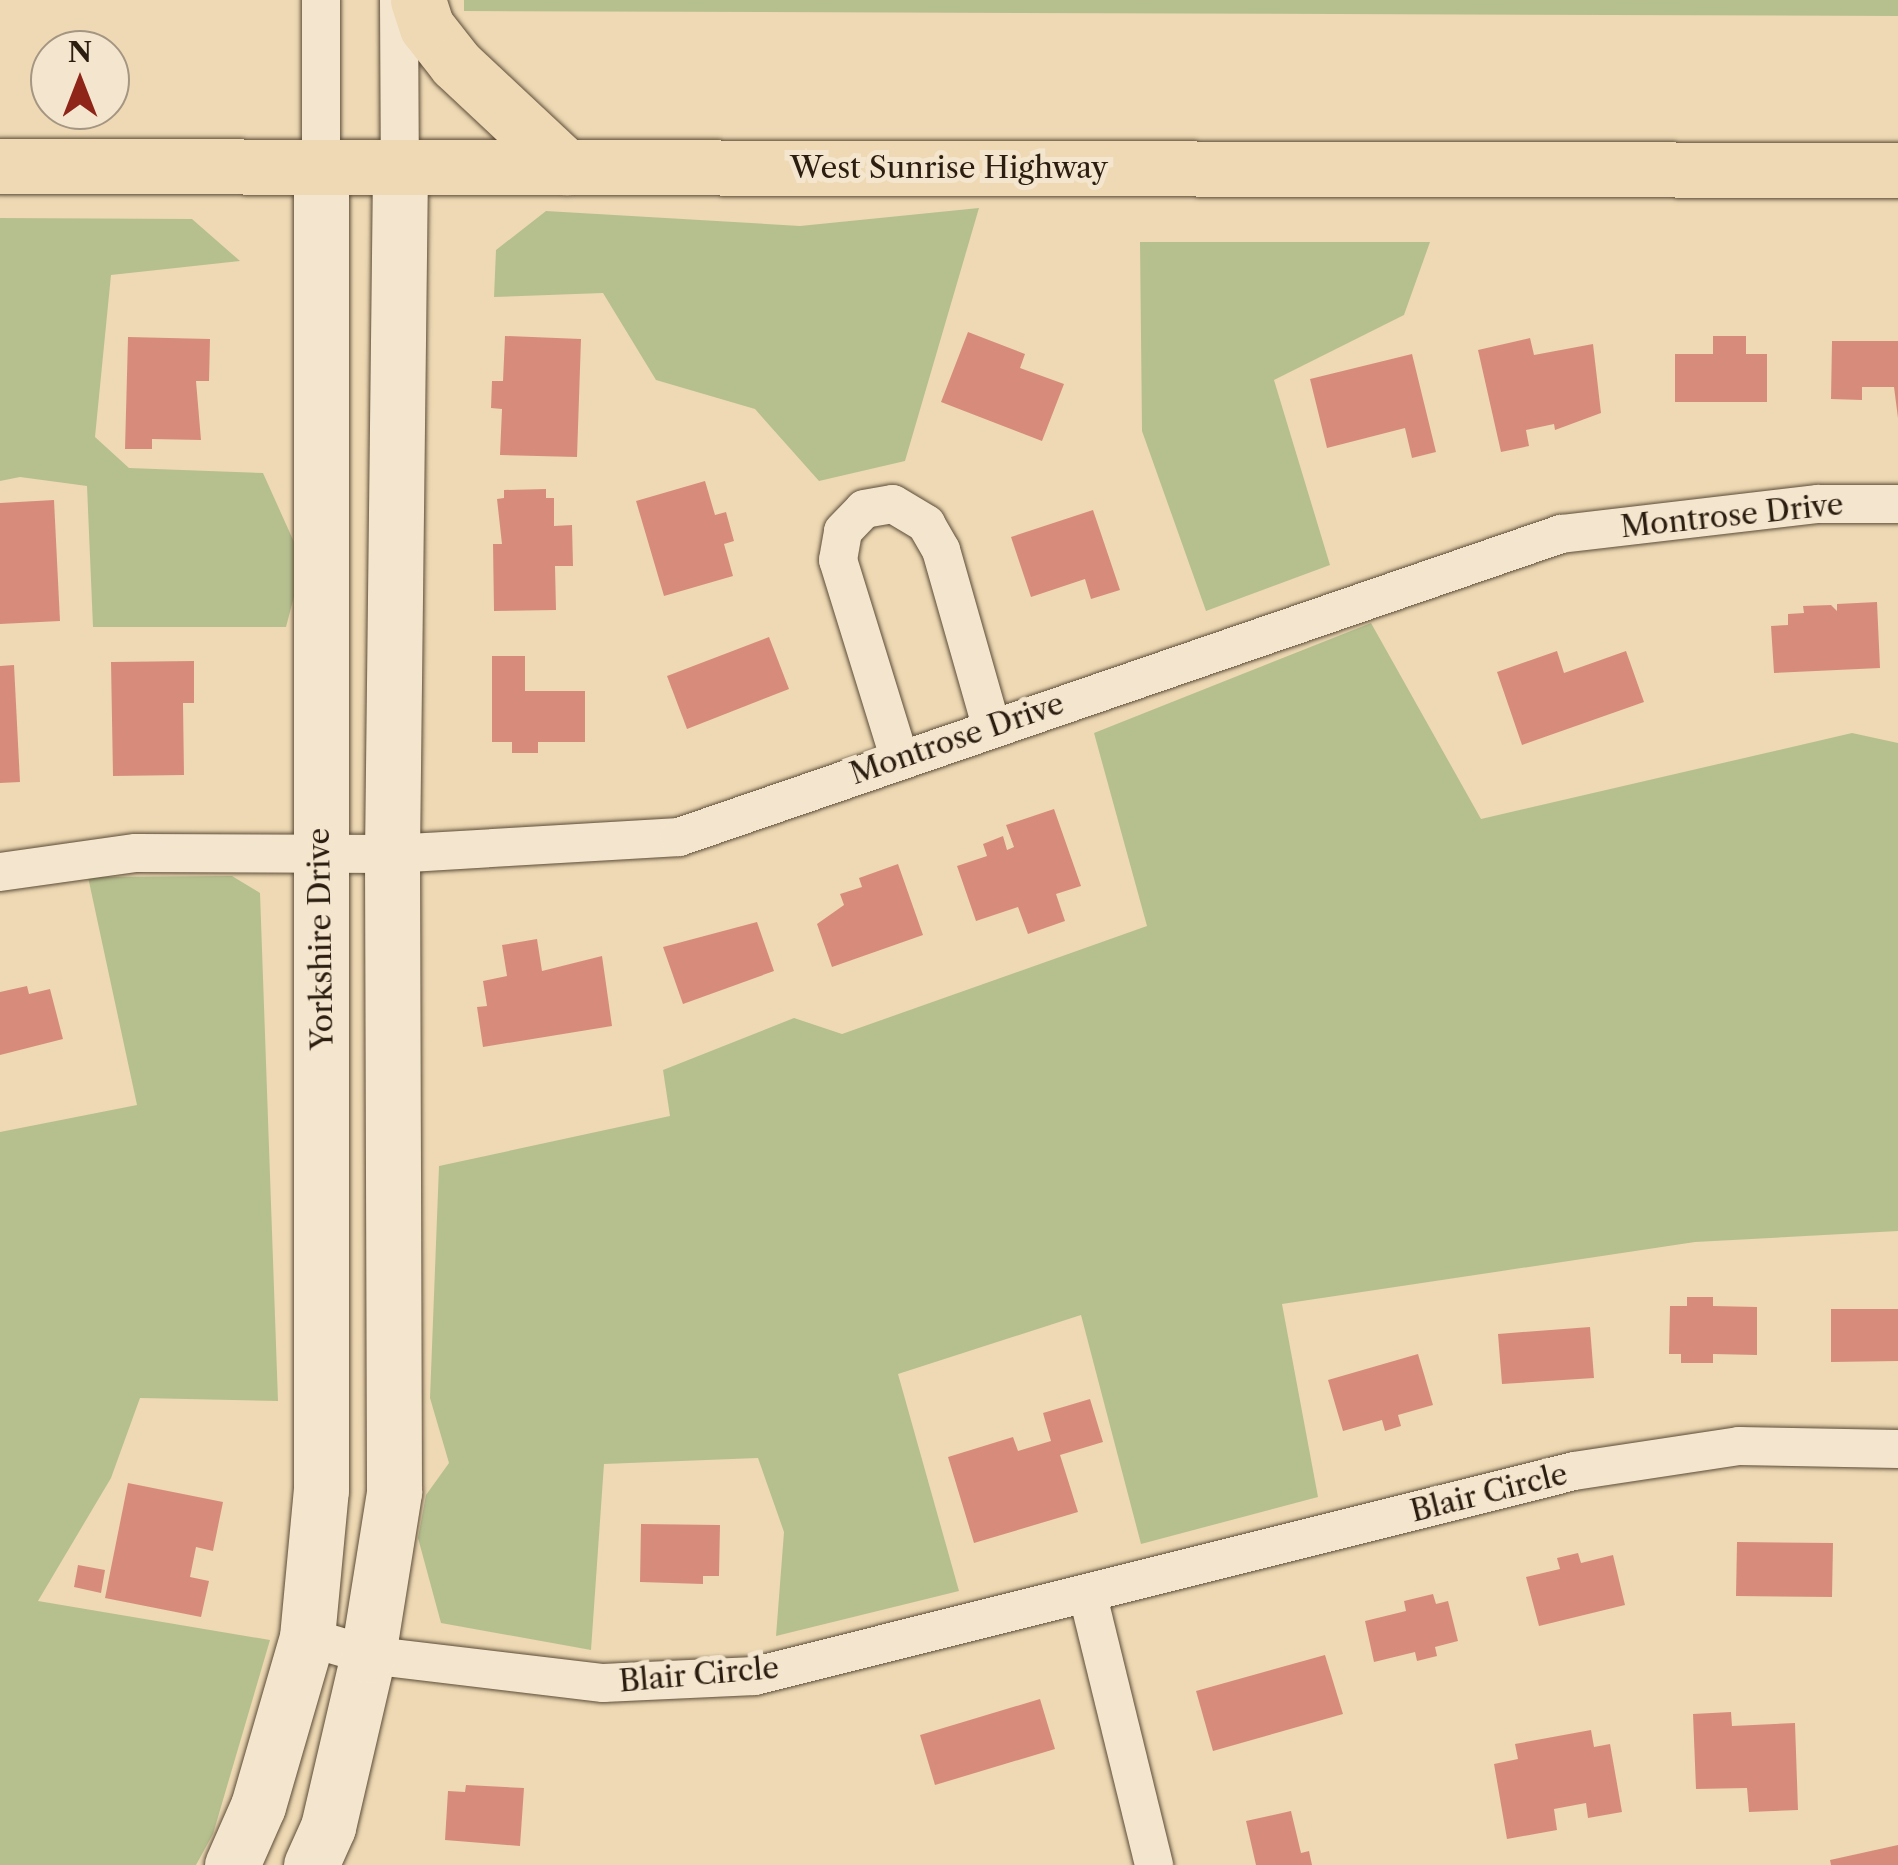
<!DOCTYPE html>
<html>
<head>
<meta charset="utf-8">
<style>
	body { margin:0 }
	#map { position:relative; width:1898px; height:1865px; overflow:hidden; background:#eed9b4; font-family:"Libre Caslon Text",serif }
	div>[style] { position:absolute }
	.green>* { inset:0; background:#b6c08f }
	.building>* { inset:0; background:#d78c7b }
	.roads { filter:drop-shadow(0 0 2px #5c4c38) drop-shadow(0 0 2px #5c4c38) }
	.street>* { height:38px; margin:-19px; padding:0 19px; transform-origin:19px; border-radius:19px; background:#f4e6ce }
	.secondary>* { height:55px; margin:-27.5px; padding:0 27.5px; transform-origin:27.5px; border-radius:27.5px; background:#f4e6ce }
	.primary>* { height:55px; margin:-27.5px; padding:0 27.5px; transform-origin:27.5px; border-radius:27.5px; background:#eed9b4 }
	span { translate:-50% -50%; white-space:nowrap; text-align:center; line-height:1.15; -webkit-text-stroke:10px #f4e6ce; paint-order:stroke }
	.street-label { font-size:30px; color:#2b1d0f }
	.north { position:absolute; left:30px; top:30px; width:100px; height:100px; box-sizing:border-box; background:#f4e6ce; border:2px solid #a49682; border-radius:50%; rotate:0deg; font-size:28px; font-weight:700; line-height:40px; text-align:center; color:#2b1d0f }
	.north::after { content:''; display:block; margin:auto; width:35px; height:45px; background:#8f2418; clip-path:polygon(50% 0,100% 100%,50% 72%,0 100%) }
</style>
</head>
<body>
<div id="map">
	<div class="green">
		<div style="clip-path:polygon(464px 0,1898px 0,1898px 16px,464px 11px)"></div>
		<div style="clip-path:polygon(979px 208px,905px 461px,819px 481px,755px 409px,656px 380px,603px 293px,494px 297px,496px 250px,546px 211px,800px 226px)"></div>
		<div style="clip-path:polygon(0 218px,192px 219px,240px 261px,111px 275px,95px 437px,129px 468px,263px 473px,303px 562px,286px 627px,93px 627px,87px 486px,20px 477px,0 481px)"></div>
		<div style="clip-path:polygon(1140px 242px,1430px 242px,1404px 315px,1274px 380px,1330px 565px,1206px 611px,1142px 431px)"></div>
		<div style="clip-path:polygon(1371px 623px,1481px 819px,1852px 733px,1898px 743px,1898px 1231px,1695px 1242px,1282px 1304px,1318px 1497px,1141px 1544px,1081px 1315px,898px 1374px,959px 1591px,776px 1636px,784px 1532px,758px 1458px,604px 1464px,591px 1650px,441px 1623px,418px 1538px,426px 1495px,449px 1463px,430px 1398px,439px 1166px,670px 1116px,663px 1070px,794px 1018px,842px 1034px,1147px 926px,1094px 733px)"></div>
		<div style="clip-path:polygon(232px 876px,260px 893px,278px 1401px,140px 1398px,111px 1478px,38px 1601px,270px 1640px,213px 1834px,196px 1865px,0 1865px,0 1132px,137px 1105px,88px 877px)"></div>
	</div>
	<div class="building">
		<div style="clip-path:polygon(968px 332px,1025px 354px,1020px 368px,1064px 384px,1042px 441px,941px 402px)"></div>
		<div style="clip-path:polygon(505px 336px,581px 339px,577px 457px,500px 455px,502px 409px,491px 408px,492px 381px,503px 381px)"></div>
		<div style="clip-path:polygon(1713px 336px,1746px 336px,1746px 354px,1767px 354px,1767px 402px,1675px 402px,1675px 354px,1713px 354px)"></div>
		<div style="clip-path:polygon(128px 337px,210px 339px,209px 381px,196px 381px,201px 440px,152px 439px,152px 449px,125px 449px)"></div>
		<div style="clip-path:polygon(1530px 338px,1534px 355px,1593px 344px,1601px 413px,1555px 430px,1554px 424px,1526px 430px,1529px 446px,1501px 452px,1478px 350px)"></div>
		<div style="clip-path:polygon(1832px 341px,1898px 341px,1898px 418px,1894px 387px,1862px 387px,1862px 400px,1831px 399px)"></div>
		<div style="clip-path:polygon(1412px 354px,1436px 452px,1412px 458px,1405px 428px,1327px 448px,1310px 379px)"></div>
		<div style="clip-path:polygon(705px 481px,715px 515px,726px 512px,734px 541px,724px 544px,733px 576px,664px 596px,636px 501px)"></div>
		<div style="clip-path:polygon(546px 489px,546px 498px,554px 498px,554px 526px,572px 525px,573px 566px,555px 566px,556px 610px,494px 611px,493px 544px,502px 544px,497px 499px,504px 498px,504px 490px)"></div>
		<div style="clip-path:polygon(54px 500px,60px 621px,0 624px,0 503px)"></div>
		<div style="clip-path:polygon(1093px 510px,1120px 590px,1091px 599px,1085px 579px,1031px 597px,1011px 537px)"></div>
		<div style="clip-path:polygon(1877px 602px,1880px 668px,1774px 673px,1771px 626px,1788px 625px,1788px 614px,1804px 613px,1803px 606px,1831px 605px,1837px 611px,1837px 604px)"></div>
		<div style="clip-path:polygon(769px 637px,789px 689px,687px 729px,667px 676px)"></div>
		<div style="clip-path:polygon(1557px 651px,1564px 673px,1626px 651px,1644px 702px,1522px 745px,1497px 672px)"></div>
		<div style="clip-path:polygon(492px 656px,525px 656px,525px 691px,585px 691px,585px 742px,538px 742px,538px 753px,512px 753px,512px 742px,492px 742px)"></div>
		<div style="clip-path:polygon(194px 661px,194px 703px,183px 703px,184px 775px,113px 776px,111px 662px)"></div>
		<div style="clip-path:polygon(14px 665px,20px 782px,0 783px,0 666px)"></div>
		<div style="clip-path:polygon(1054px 809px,1081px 886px,1056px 894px,1065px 921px,1028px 934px,1018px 907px,976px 921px,957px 866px,987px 856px,983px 844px,1003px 836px,1007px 850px,1014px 847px,1006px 825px)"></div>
		<div style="clip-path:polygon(898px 864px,923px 935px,832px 967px,817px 924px,844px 905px,840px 894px,862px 887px,859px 878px)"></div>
		<div style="clip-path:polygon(757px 922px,774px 971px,683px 1004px,663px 947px)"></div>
		<div style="clip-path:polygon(537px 939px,542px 971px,602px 956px,612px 1026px,483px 1047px,477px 1007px,487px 1006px,483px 981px,507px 976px,502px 945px)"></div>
		<div style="clip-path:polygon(27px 986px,29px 994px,50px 989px,63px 1039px,0 1055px,0 992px)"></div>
		<div style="clip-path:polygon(1687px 1297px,1713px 1297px,1713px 1306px,1757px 1307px,1757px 1355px,1713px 1354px,1713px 1363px,1681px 1363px,1681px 1354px,1669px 1354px,1670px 1306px,1687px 1306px)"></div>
		<div style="clip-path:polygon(1831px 1309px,1898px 1309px,1898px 1361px,1831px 1362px)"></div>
		<div style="clip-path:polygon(1590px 1327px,1594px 1378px,1502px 1384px,1498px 1334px)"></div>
		<div style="clip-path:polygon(1418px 1354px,1433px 1405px,1398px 1415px,1401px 1426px,1385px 1431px,1382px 1420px,1343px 1431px,1328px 1380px)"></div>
		<div style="clip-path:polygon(1090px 1399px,1103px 1442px,1060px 1455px,1078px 1512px,974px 1543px,948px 1457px,1013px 1437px,1018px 1451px,1051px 1441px,1043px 1413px)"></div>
		<div style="clip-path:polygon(128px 1483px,223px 1502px,213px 1551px,196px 1547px,190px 1577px,209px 1581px,201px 1617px,105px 1598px)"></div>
		<div style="clip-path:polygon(641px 1524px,720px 1525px,719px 1576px,703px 1576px,703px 1584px,640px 1582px)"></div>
		<div style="clip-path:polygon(1737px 1542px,1833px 1543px,1832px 1597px,1736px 1596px)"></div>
		<div style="clip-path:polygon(1578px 1553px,1581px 1563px,1613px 1555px,1625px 1605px,1539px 1626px,1526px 1577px,1560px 1569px,1557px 1558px)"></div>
		<div style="clip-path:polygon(78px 1565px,105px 1570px,101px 1593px,74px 1587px)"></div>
		<div style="clip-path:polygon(1433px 1594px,1436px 1604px,1448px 1601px,1458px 1641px,1435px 1647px,1437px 1656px,1417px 1661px,1415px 1652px,1374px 1662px,1365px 1621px,1406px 1611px,1404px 1601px)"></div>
		<div style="clip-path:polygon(1325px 1655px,1343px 1714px,1213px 1751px,1196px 1691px)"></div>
		<div style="clip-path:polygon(1040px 1699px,1055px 1749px,935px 1785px,920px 1735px)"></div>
		<div style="clip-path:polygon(1731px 1712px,1732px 1726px,1795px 1723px,1798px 1810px,1749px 1812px,1747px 1788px,1696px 1789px,1693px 1714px)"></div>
		<div style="clip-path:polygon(1591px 1730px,1594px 1747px,1610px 1744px,1622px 1812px,1588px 1818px,1586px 1803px,1554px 1809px,1557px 1830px,1507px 1839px,1494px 1764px,1518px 1759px,1515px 1744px)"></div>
		<div style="clip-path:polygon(466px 1785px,524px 1788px,520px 1846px,445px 1840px,448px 1791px,465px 1792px)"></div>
		<div style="clip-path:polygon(1291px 1811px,1301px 1853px,1309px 1851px,1312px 1865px,1256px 1865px,1246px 1821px)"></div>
		<div style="clip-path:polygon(1898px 1845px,1898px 1865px,1831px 1865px,1830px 1860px)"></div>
	</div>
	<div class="roads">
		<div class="street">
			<div style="left:399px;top:0;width:167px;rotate:89.7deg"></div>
			<div style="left:321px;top:167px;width:167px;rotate:-90deg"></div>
			<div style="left:899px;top:757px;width:206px;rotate:-107.2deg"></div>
			<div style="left:838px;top:560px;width:29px;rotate:-80deg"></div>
			<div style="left:843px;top:531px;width:30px;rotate:-46deg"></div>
			<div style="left:864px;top:509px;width:29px;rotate:-10deg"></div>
			<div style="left:893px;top:504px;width:39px;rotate:31deg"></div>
			<div style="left:926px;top:524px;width:30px;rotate:60deg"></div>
			<div style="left:941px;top:550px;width:183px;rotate:74.1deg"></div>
			<div style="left:0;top:872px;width:137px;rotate:-8deg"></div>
			<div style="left:136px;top:853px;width:256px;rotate:0.2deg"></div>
			<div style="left:392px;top:854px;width:288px;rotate:-3.4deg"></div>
			<div style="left:679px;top:837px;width:933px;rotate:-18.96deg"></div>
			<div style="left:1561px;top:534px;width:259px;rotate:-6.7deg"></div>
			<div style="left:1818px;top:504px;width:80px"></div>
			<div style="left:1088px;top:1596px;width:277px;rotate:76.2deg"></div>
			<div style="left:307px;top:1637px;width:64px;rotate:16.4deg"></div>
			<div style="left:368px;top:1655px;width:237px;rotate:6.8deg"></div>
			<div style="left:603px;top:1683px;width:152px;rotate:-2.6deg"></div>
			<div style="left:755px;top:1676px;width:844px;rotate:-14.05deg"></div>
			<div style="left:1574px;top:1471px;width:167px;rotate:-8.6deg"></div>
			<div style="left:1739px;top:1446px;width:159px;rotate:1.1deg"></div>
		</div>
		<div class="secondary">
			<div style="left:232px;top:1865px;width:64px;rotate:-66.2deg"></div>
			<div style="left:258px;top:1806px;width:176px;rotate:-73.8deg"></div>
			<div style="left:307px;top:1637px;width:148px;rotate:-84.6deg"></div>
			<div style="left:321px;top:1490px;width:1323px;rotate:-90deg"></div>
			<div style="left:311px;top:1865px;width:42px;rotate:-65.9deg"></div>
			<div style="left:328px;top:1827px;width:177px;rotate:-76.9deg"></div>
			<div style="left:368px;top:1655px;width:165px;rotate:-80.9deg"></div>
			<div style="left:394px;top:1492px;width:638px;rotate:-90.18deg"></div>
			<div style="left:392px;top:854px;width:687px;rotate:-89.33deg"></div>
		</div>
		<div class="primary">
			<div style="left:418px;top:0;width:28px;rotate:72deg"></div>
			<div style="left:427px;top:27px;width:47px;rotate:51.9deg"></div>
			<div style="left:456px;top:64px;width:151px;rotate:43.1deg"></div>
			<div style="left:0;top:166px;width:1898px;rotate:0.12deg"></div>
		</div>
	</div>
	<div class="street-label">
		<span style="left:949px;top:168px">West Sunrise Highway</span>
		<span style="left:1732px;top:516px;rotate:-6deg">Montrose Drive</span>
		<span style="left:957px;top:739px;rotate:-19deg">Montrose Drive</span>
		<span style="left:321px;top:939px;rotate:-91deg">Yorkshire Drive</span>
		<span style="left:1489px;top:1493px;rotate:-14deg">Blair Circle</span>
		<span style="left:699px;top:1675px;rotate:-5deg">Blair Circle</span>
	</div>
	<div class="north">N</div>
</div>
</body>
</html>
